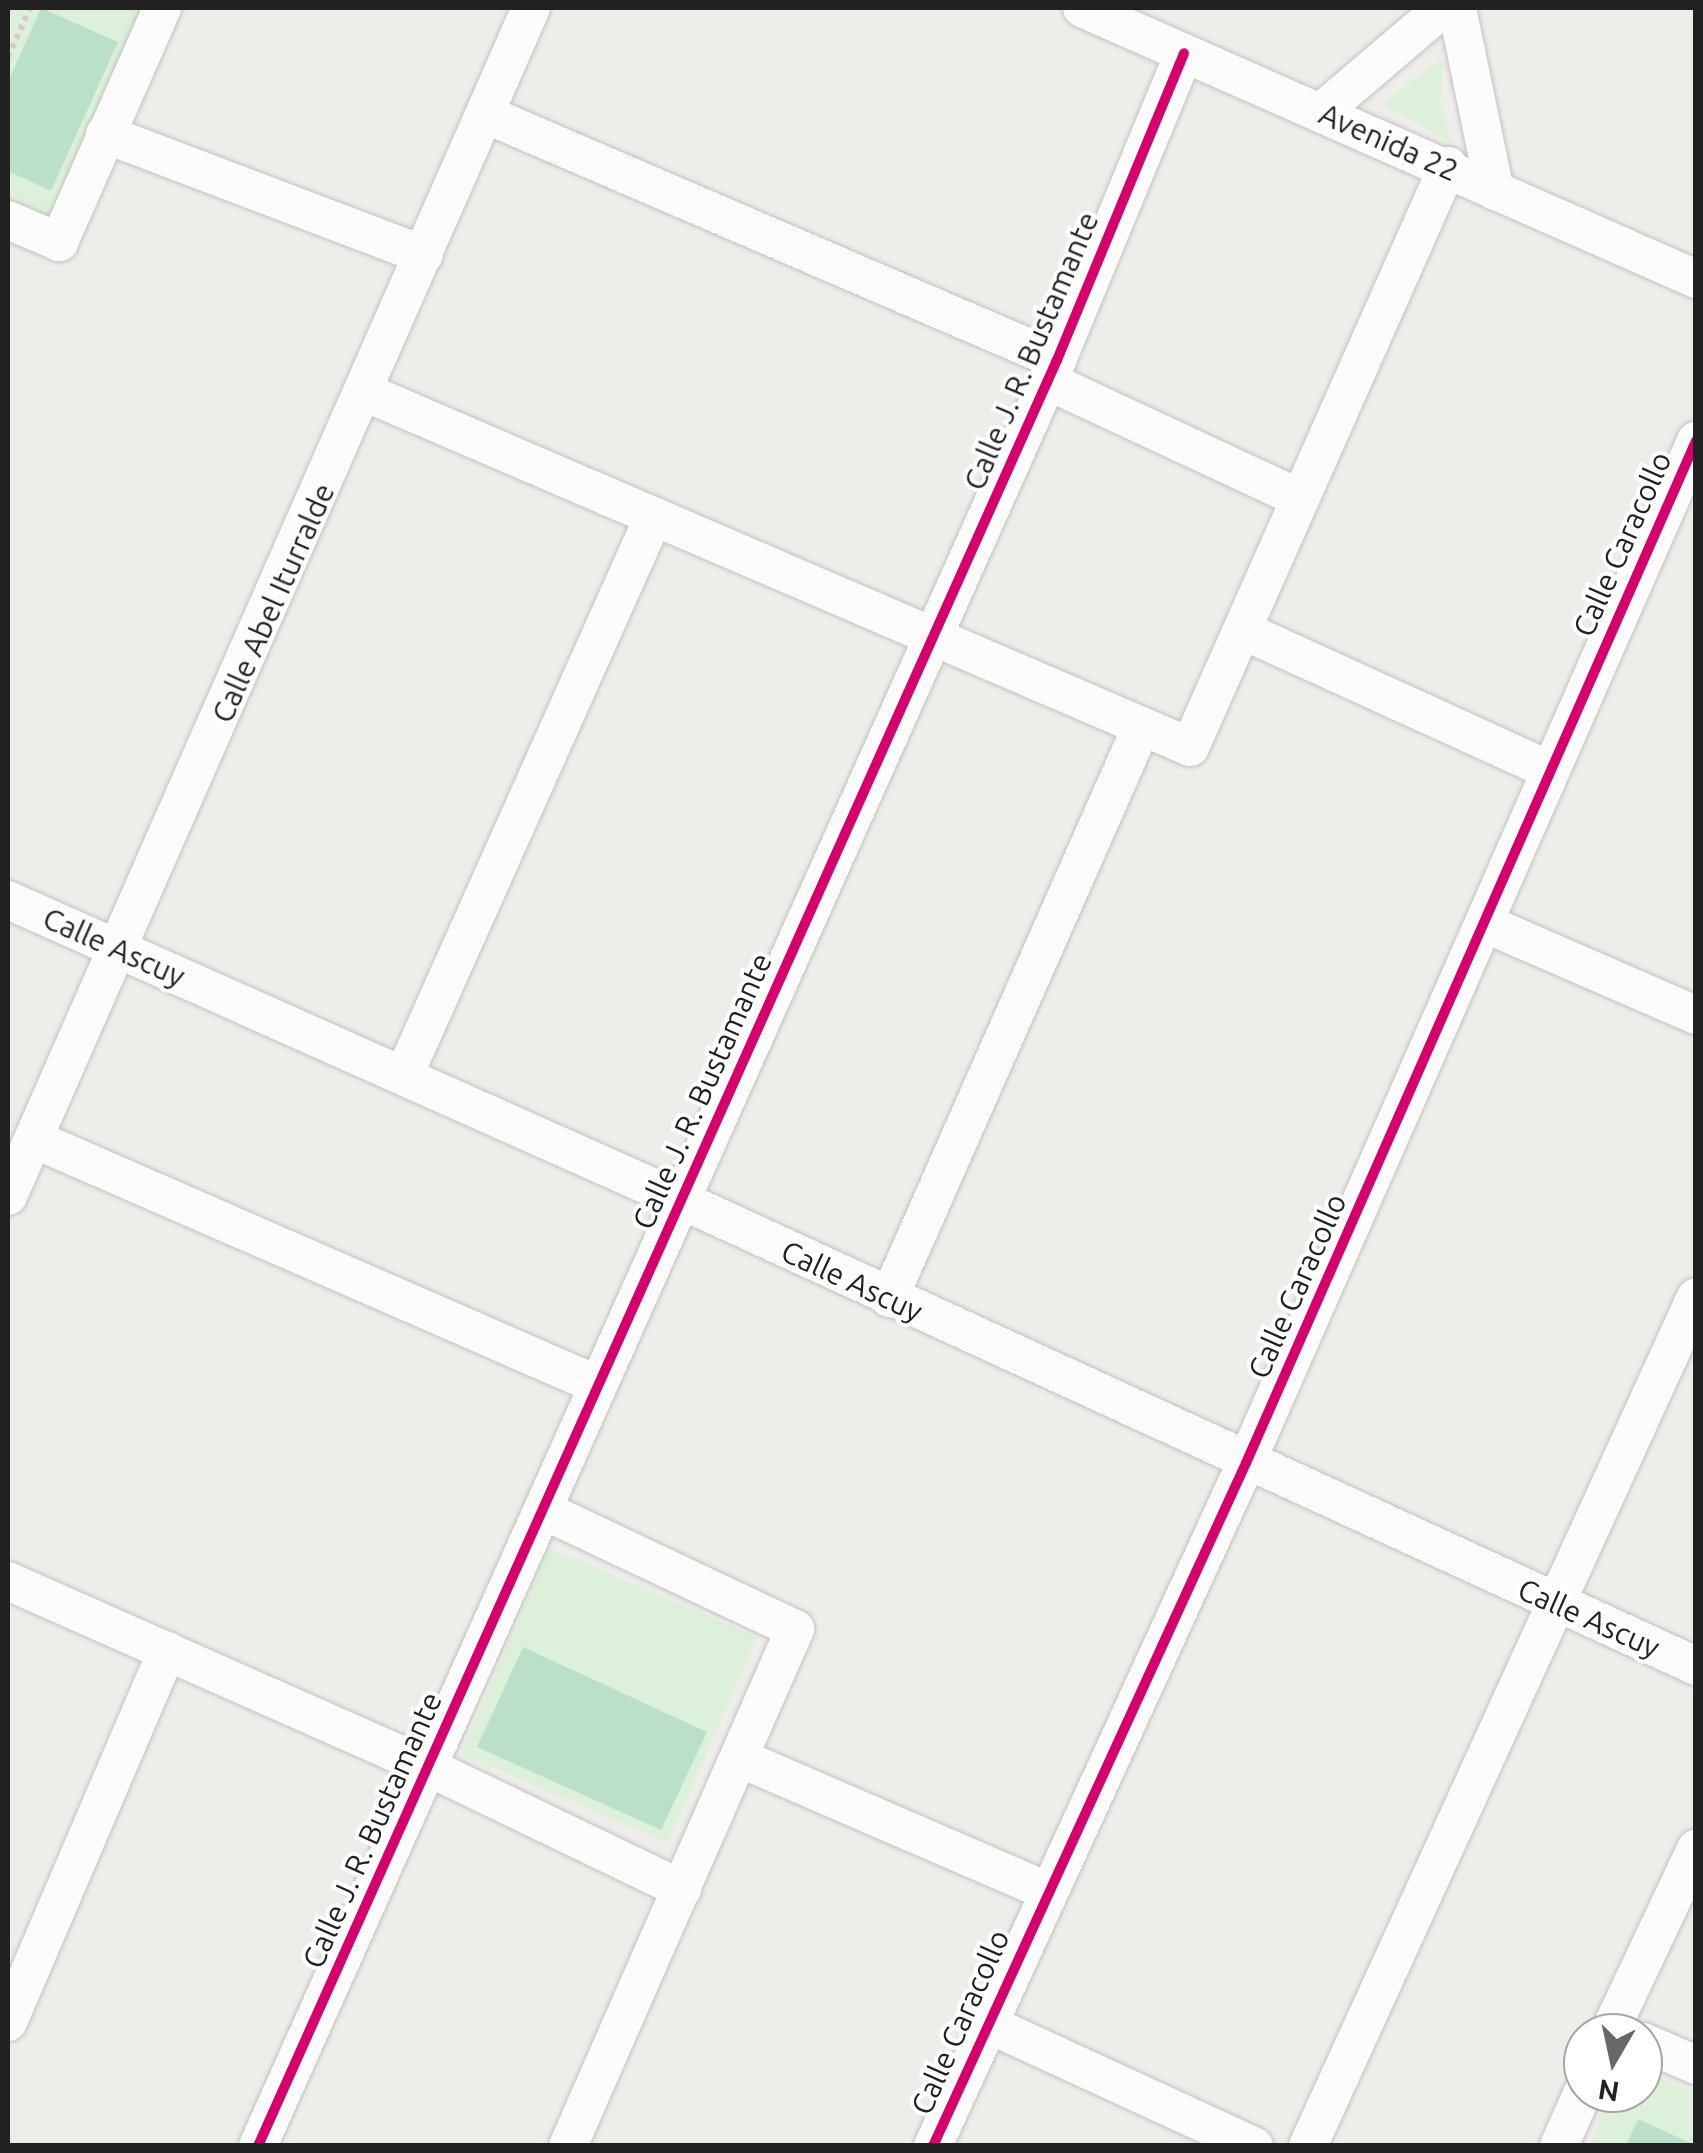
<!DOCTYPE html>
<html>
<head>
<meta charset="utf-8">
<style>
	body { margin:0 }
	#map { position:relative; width:1703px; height:2153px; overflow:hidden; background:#efedea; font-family:Ubuntu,sans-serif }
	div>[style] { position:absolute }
	.park>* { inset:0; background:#ddf1da }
	.pitch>* { inset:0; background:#bbe0ca }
	.path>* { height:6px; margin-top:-3px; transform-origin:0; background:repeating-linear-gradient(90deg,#d6caca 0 5px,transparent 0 10px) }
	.roads { filter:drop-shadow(0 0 2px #c2c2c0) drop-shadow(0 0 2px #c2c2c0) }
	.street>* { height:38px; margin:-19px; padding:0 19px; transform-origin:19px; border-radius:19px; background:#fdfcfc }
	.cycleway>* { height:10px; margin:-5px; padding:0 5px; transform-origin:5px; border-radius:5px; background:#d6006c }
	span { translate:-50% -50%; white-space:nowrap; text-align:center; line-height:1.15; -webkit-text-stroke:8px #fff; paint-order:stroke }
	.street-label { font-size:30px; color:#212121 }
	.frame { position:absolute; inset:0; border:10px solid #212121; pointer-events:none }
	.north { position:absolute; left:1563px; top:2013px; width:100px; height:100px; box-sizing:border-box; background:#fff; border:2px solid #a6a6a6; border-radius:50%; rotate:189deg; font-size:28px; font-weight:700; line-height:40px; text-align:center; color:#212121 }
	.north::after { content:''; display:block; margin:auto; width:35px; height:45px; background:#696867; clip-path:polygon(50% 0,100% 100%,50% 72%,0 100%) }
</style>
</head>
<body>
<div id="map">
	<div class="park">
		<div style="clip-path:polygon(8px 8px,143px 8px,47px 224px,8px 206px)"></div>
		<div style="clip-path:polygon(1443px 57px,1441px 102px,1452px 144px,1382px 104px)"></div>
		<div style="clip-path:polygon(549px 1548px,757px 1637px,668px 1843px,461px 1754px)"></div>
		<div style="clip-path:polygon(1643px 2070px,1695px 2094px,1695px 2145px,1590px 2146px,1613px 2093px,1643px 2093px)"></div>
	</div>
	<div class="pitch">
		<div style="clip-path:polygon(41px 8px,118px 42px,51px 191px,8px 171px,8px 82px)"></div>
		<div style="clip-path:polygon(523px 1647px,707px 1732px,661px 1830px,477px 1747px)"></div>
		<div style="clip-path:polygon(1638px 2119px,1695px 2145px,1626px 2145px)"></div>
	</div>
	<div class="path">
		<div style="left:8px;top:57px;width:54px;rotate:-65.8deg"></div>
	</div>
	<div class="roads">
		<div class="street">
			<div style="left:1082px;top:8px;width:671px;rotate:23.82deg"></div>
			<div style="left:1457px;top:8px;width:187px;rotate:78.3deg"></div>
			<div style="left:1321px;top:112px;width:160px;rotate:-40.4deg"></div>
			<div style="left:485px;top:114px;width:623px;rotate:23.27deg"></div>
			<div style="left:105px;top:134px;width:341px;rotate:20.8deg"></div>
			<div style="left:8px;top:220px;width:56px;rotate:23.3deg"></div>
			<div style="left:59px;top:242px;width:256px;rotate:-66.2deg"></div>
			<div style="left:1048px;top:381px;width:277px;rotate:25deg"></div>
			<div style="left:367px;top:393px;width:896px;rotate:23.27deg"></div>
			<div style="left:1190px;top:747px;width:636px;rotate:-66.06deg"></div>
			<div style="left:1242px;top:630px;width:337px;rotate:24.5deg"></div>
			<div style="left:8px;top:900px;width:737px;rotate:24.03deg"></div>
			<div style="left:681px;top:1200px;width:1117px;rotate:24.66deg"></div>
			<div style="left:1484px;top:923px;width:231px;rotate:23.5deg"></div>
			<div style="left:404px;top:1075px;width:612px;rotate:-65.9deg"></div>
			<div style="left:34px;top:1139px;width:615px;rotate:23.57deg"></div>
			<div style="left:8px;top:1196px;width:1298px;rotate:-66.24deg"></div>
			<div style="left:889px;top:1298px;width:623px;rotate:-66.15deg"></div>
			<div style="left:543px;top:1510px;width:279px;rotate:25.3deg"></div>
			<div style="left:795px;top:1629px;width:565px;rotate:113.7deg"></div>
			<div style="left:8px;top:1581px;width:459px;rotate:23.9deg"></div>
			<div style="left:428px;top:1767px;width:282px;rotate:25.7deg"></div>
			<div style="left:742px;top:1759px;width:332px;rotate:23.4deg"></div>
			<div style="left:8px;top:2022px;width:404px;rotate:-66.8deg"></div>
			<div style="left:986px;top:2023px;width:295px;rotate:24.7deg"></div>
			<div style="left:1609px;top:2033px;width:204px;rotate:-64.7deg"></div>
			<div style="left:1643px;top:2042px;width:58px;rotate:23.5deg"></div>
			<div style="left:258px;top:2146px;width:1957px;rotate:-65.9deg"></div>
			<div style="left:1057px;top:360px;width:332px;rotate:-67.5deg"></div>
			<div style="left:933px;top:2146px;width:751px;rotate:-65.38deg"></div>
			<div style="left:1246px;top:1463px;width:1117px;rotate:-66.24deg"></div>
			<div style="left:1308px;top:2146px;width:933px;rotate:-65.44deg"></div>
			<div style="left:1559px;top:2146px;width:59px;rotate:-66deg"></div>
		</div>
	</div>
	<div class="cycleway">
		<div style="left:258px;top:2146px;width:1957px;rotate:-65.9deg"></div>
		<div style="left:1057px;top:360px;width:332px;rotate:-67.5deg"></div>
		<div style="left:933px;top:2146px;width:751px;rotate:-65.38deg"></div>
		<div style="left:1246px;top:1463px;width:1117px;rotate:-66.24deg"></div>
	</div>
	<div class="street-label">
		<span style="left:1389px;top:142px;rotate:24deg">Avenida 22</span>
		<span style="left:1031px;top:351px;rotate:-67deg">Calle J. R. Bustamante</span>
		<span style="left:1622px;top:544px;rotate:-66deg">Calle Caracollo</span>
		<span style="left:273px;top:603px;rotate:-66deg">Calle Abel Iturralde</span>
		<span style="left:114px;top:947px;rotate:24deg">Calle Ascuy</span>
		<span style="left:702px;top:1091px;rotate:-66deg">Calle J. R. Bustamante</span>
		<span style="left:852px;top:1281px;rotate:25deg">Calle Ascuy</span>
		<span style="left:1297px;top:1286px;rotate:-66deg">Calle Caracollo</span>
		<span style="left:1589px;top:1618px;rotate:24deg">Calle Ascuy</span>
		<span style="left:372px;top:1830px;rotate:-66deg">Calle J. R. Bustamante</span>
		<span style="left:960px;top:2022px;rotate:-66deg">Calle Caracollo</span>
	</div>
	<div class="frame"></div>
	<div class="north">N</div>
</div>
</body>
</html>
